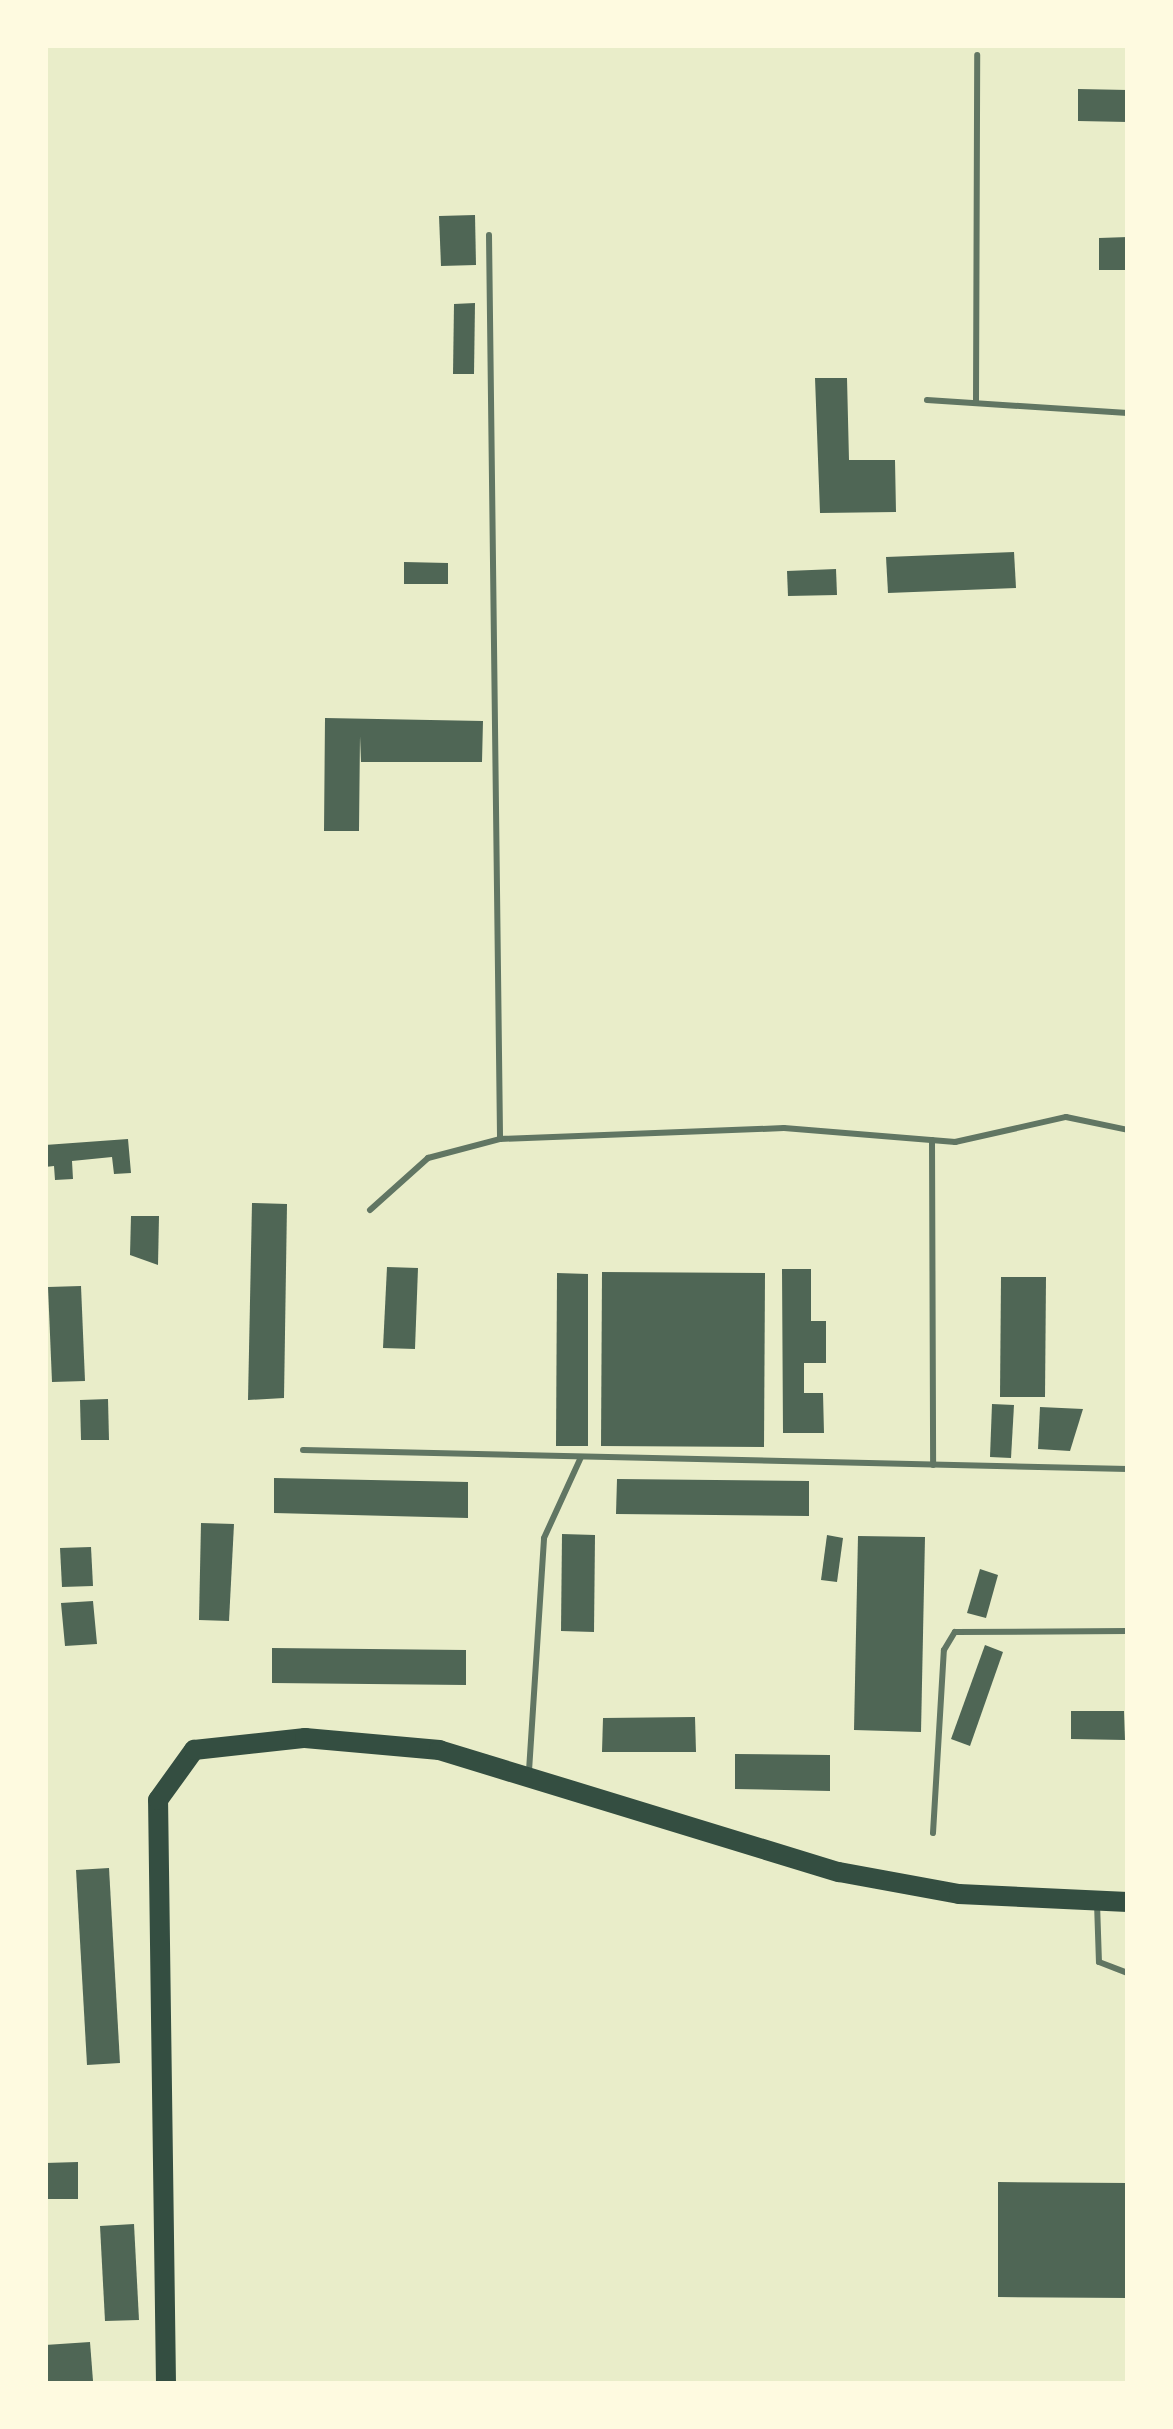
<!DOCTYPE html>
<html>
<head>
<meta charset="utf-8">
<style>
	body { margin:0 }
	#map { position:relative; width:1173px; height:2429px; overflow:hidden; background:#e9edc9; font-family:Manrope,sans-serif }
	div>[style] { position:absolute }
	.building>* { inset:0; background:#4f6655 }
	.service>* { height:6px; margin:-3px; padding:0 3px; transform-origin:3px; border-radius:3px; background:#617663 }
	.primary>* { height:20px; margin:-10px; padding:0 10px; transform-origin:10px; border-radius:10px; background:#344e41 }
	span { translate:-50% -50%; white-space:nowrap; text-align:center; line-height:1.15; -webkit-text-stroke:9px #fefae0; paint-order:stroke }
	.frame { position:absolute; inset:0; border:48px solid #fefae0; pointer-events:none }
</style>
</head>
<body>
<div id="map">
	<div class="building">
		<div style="clip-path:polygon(1078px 89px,1128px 90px,1128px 122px,1078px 121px)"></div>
		<div style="clip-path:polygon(475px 215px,476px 265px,441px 266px,439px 216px)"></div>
		<div style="clip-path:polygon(1128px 237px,1128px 270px,1099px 270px,1099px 238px)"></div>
		<div style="clip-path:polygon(475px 303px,474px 374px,453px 374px,454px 304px)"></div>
		<div style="clip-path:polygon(815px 378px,847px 378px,849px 460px,895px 460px,896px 512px,820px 513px)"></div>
		<div style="clip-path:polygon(1014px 552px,1016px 588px,888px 593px,886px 557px)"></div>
		<div style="clip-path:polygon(404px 562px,448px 563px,448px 584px,404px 584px)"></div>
		<div style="clip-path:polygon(836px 569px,837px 595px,788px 596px,787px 571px)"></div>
		<div style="clip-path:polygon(325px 718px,483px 721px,482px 762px,361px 762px,360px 736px,359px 831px,324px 831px)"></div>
		<div style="clip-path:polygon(128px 1139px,131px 1173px,114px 1174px,112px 1157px,72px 1161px,73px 1179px,55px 1180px,54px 1166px,45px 1167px,45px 1145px)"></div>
		<div style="clip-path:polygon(252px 1203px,287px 1204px,284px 1398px,248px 1400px)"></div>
		<div style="clip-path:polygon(131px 1216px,159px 1216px,158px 1265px,130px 1255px)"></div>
		<div style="clip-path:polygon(387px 1267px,418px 1268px,415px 1349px,383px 1348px)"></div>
		<div style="clip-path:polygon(782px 1269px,811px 1269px,811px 1321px,826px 1321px,826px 1363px,804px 1363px,804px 1393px,823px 1393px,824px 1433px,783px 1433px)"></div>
		<div style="clip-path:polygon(602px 1272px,765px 1273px,764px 1447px,601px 1446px)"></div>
		<div style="clip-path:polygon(557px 1273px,588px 1274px,588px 1446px,556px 1446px)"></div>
		<div style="clip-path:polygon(1001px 1277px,1046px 1277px,1045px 1397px,1000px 1397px)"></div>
		<div style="clip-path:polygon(81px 1286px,85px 1381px,52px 1382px,48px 1287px)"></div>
		<div style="clip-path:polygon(108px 1399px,109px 1440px,81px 1440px,80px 1400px)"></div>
		<div style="clip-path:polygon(992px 1404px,1014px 1405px,1011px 1458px,990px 1457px)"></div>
		<div style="clip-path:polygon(1040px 1407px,1083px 1409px,1070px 1451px,1038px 1449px)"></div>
		<div style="clip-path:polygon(274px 1478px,468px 1482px,468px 1518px,274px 1513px)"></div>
		<div style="clip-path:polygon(617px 1479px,809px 1481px,809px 1516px,616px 1514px)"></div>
		<div style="clip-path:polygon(201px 1523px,234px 1524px,229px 1621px,199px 1620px)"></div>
		<div style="clip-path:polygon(562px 1534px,595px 1535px,594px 1632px,561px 1631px)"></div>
		<div style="clip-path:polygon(827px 1535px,843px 1538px,837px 1582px,821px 1580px)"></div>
		<div style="clip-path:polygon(858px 1536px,925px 1537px,921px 1732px,854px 1730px)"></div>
		<div style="clip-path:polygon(91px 1547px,93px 1586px,62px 1587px,60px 1548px)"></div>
		<div style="clip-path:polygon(980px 1569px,998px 1575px,986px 1618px,967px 1613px)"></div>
		<div style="clip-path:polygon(93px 1601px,97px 1644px,65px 1646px,61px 1603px)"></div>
		<div style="clip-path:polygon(985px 1645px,1003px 1652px,970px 1746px,951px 1739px)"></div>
		<div style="clip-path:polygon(272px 1648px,466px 1650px,466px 1685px,272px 1683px)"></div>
		<div style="clip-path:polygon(1071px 1711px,1124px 1711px,1125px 1740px,1071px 1739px)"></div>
		<div style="clip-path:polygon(695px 1717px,696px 1752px,602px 1752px,603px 1718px)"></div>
		<div style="clip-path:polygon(735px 1754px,830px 1755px,830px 1791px,735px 1789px)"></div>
		<div style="clip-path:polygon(109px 1868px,120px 2063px,87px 2065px,76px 1870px)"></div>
		<div style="clip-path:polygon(78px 2162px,78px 2199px,45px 2199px,45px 2163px)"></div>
		<div style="clip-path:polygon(998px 2182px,1128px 2183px,1128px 2298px,998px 2297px)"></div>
		<div style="clip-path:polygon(134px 2224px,139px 2320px,105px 2321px,100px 2226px)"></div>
		<div style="clip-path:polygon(90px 2342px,93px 2381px,45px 2383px,45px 2345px)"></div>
	</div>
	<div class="service">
		<div style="left:489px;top:235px;width:904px;rotate:89.3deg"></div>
		<div style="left:927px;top:400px;width:201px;rotate:3.7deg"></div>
		<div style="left:976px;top:403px;width:348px;rotate:-89.8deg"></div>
		<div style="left:932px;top:1140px;width:325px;rotate:89.8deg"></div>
		<div style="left:370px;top:1210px;width:78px;rotate:-41.9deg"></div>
		<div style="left:428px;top:1158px;width:74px;rotate:-14.8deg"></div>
		<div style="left:500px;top:1139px;width:284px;rotate:-2.2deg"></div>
		<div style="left:784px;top:1128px;width:172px;rotate:4.7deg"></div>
		<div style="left:955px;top:1142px;width:114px;rotate:-12.7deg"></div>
		<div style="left:1066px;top:1117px;width:63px;rotate:11.8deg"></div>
		<div style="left:303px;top:1450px;width:825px;rotate:1.32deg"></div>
		<div style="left:529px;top:1771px;width:233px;rotate:-86.3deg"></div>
		<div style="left:544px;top:1538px;width:89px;rotate:-65.4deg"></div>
		<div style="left:933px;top:1833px;width:183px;rotate:-86.6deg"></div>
		<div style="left:944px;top:1650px;width:21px;rotate:-59deg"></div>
		<div style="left:955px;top:1632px;width:173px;rotate:-0.3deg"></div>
		<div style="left:1097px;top:1903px;width:59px;rotate:88.1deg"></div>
		<div style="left:1099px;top:1962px;width:31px;rotate:21deg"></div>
	</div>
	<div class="primary">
		<div style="left:166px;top:2384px;width:584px;rotate:-90.78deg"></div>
		<div style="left:158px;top:1800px;width:62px;rotate:-54.2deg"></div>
		<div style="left:194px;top:1750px;width:112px;rotate:-6.2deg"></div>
		<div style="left:305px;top:1738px;width:135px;rotate:5.1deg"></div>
		<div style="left:439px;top:1750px;width:418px;rotate:17deg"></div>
		<div style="left:839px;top:1872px;width:122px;rotate:10.4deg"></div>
		<div style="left:959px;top:1894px;width:169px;rotate:2.7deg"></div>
	</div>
	<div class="frame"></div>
</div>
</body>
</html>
